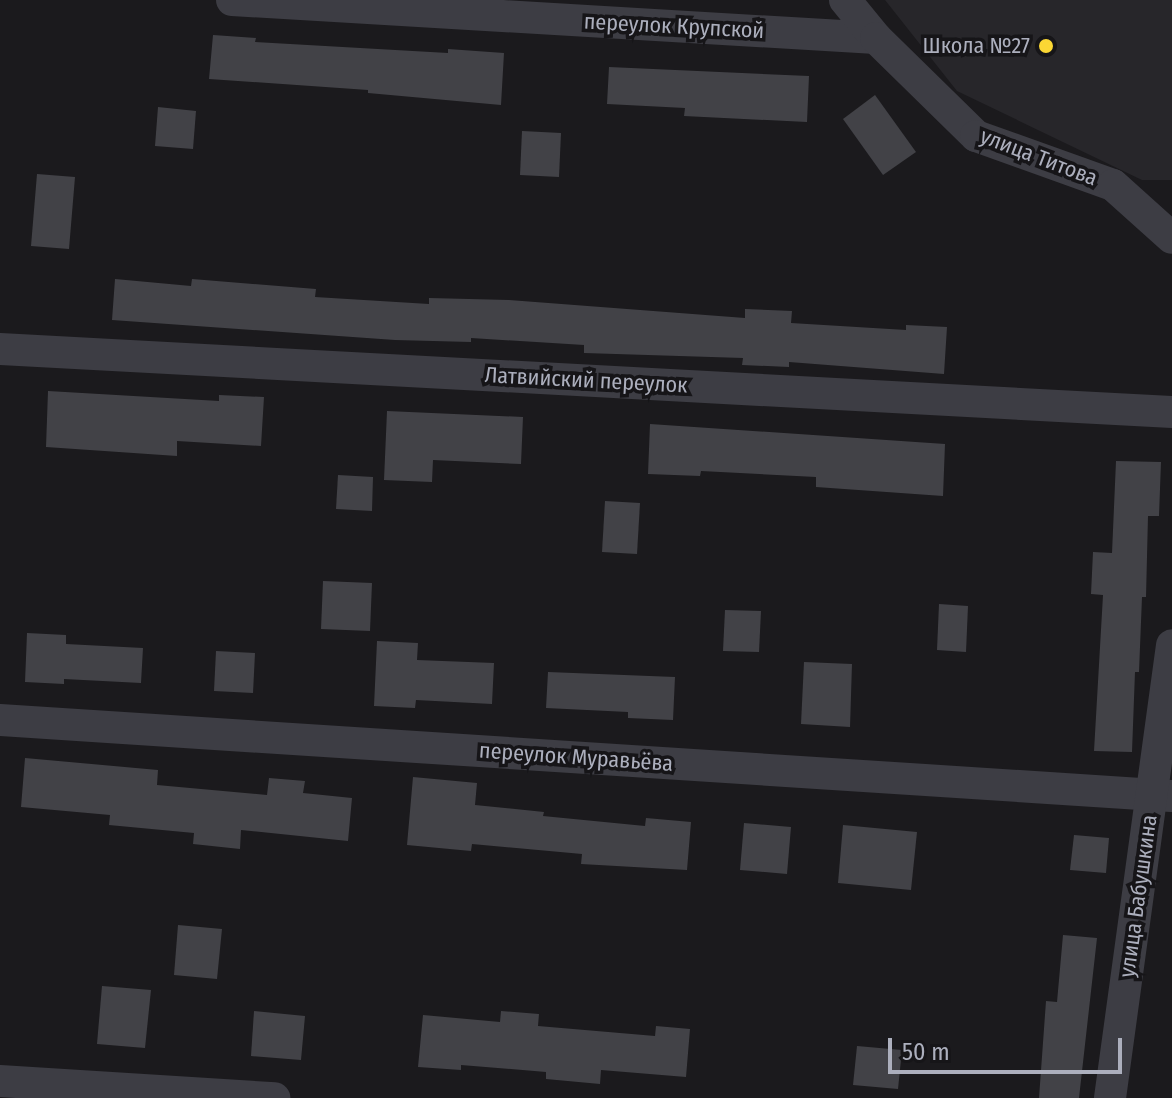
<!DOCTYPE html>
<html>
<head>
<meta charset="utf-8">
<style>
	body { margin:0 }
	#map { position:relative; width:1172px; height:1098px; overflow:hidden; background:#1b1a1d; font-family:"Fira Sans Condensed",sans-serif }
	div>[style] { position:absolute }
	.built>* { inset:0; background:#27262a }
	.building>* { inset:0; background:#424247 }
	.minor>* { height:32px; margin:-16px; padding:0 16px; transform-origin:16px; border-radius:16px; background:#3d3d44 }
	.dots>* { width:22px; height:22px; translate:-50% -50%; box-sizing:border-box; border:4px solid #161518; border-radius:50% }
	span { translate:-50% -50%; white-space:nowrap; text-align:center; line-height:1.15; -webkit-text-stroke:7px #161518; paint-order:stroke }
	.street-label { font-size:22px; color:#acafbd }
	.poi-label { font-size:22px; color:#acafbd }
	.right { translate:-100% -50%; text-align:right }
	.scale { position:absolute; left:888px; top:1038px; width:234px; height:36px; box-sizing:border-box; border:4px solid #acafbd; border-top:0; padding-left:10px; font-size:24px; line-height:28px; white-space:nowrap; color:#acafbd; -webkit-text-stroke:6px #161518; paint-order:stroke }
</style>
</head>
<body>
<div id="map">
	<div class="built">
		<div style="clip-path:polygon(885px 0,1172px 0,1172px 180px,1142px 180px,957px 91px)"></div>
	</div>
	<div class="building">
		<div style="clip-path:polygon(213px 35px,256px 38px,255px 42px,448px 53px,448px 49px,504px 53px,501px 105px,368px 93px,368px 90px,209px 79px)"></div>
		<div style="clip-path:polygon(609px 67px,809px 76px,807px 122px,684px 116px,685px 108px,607px 104px)"></div>
		<div style="clip-path:polygon(875px 95px,916px 152px,883px 175px,843px 119px)"></div>
		<div style="clip-path:polygon(158px 107px,196px 111px,193px 149px,155px 146px)"></div>
		<div style="clip-path:polygon(522px 131px,561px 133px,559px 177px,520px 175px)"></div>
		<div style="clip-path:polygon(37px 174px,75px 177px,69px 249px,31px 246px)"></div>
		<div style="clip-path:polygon(115px 279px,191px 286px,192px 279px,316px 289px,315px 297px,429px 304px,429px 298px,509px 300px,745px 318px,745px 309px,792px 311px,791px 323px,906px 330px,906px 325px,947px 327px,944px 374px,789px 362px,789px 367px,742px 365px,743px 358px,584px 353px,584px 345px,471px 338px,471px 342px,395px 340px,112px 320px)"></div>
		<div style="clip-path:polygon(48px 391px,219px 401px,219px 395px,264px 397px,261px 446px,177px 441px,177px 456px,46px 447px)"></div>
		<div style="clip-path:polygon(387px 411px,523px 417px,521px 464px,433px 460px,432px 482px,384px 480px)"></div>
		<div style="clip-path:polygon(650px 424px,945px 444px,943px 496px,816px 487px,816px 477px,701px 471px,700px 476px,648px 474px)"></div>
		<div style="clip-path:polygon(1116px 461px,1161px 462px,1159px 516px,1148px 516px,1146px 597px,1142px 597px,1139px 672px,1135px 672px,1132px 752px,1094px 751px,1103px 595px,1091px 594px,1093px 552px,1112px 553px)"></div>
		<div style="clip-path:polygon(338px 475px,373px 477px,372px 511px,336px 509px)"></div>
		<div style="clip-path:polygon(605px 501px,640px 503px,637px 554px,602px 552px)"></div>
		<div style="clip-path:polygon(323px 581px,372px 583px,370px 631px,321px 629px)"></div>
		<div style="clip-path:polygon(939px 604px,968px 606px,966px 652px,937px 650px)"></div>
		<div style="clip-path:polygon(725px 610px,761px 611px,759px 652px,723px 651px)"></div>
		<div style="clip-path:polygon(27px 633px,66px 635px,66px 644px,143px 648px,141px 683px,64px 679px,64px 684px,25px 682px)"></div>
		<div style="clip-path:polygon(377px 641px,418px 643px,417px 660px,494px 663px,492px 704px,416px 700px,415px 708px,374px 706px)"></div>
		<div style="clip-path:polygon(216px 651px,255px 653px,253px 693px,214px 691px)"></div>
		<div style="clip-path:polygon(804px 662px,852px 664px,850px 727px,801px 724px)"></div>
		<div style="clip-path:polygon(548px 672px,675px 677px,673px 720px,628px 718px,628px 712px,546px 708px)"></div>
		<div style="clip-path:polygon(25px 758px,158px 770px,157px 785px,267px 795px,269px 778px,305px 781px,303px 793px,352px 798px,348px 841px,241px 830px,240px 849px,193px 844px,194px 833px,109px 825px,110px 815px,21px 807px)"></div>
		<div style="clip-path:polygon(413px 777px,477px 783px,475px 805px,544px 812px,543px 816px,645px 826px,646px 818px,691px 822px,687px 870px,581px 864px,582px 854px,472px 844px,471px 851px,407px 845px)"></div>
		<div style="clip-path:polygon(744px 823px,791px 827px,787px 874px,740px 870px)"></div>
		<div style="clip-path:polygon(843px 825px,917px 832px,911px 890px,838px 883px)"></div>
		<div style="clip-path:polygon(1074px 835px,1109px 838px,1106px 873px,1070px 870px)"></div>
		<div style="clip-path:polygon(178px 925px,222px 929px,217px 979px,174px 975px)"></div>
		<div style="clip-path:polygon(1063px 935px,1097px 938px,1079px 1098px,1039px 1098px,1046px 1001px,1057px 1002px)"></div>
		<div style="clip-path:polygon(102px 986px,151px 990px,145px 1048px,97px 1044px)"></div>
		<div style="clip-path:polygon(254px 1011px,305px 1016px,301px 1060px,251px 1056px)"></div>
		<div style="clip-path:polygon(501px 1011px,539px 1014px,538px 1026px,655px 1036px,656px 1026px,690px 1029px,686px 1077px,601px 1070px,600px 1084px,546px 1079px,546px 1072px,461px 1065px,461px 1070px,418px 1067px,423px 1015px,500px 1022px)"></div>
		<div style="clip-path:polygon(857px 1046px,902px 1050px,898px 1089px,853px 1085px)"></div>
	</div>
	<div class="minor">
		<div style="left:232px;top:0;width:645px;rotate:3.38deg"></div>
		<div style="left:845px;top:0;width:49px;rotate:50.8deg"></div>
		<div style="left:876px;top:38px;width:140px;rotate:44.4deg"></div>
		<div style="left:976px;top:136px;width:145px;rotate:19.7deg"></div>
		<div style="left:1113px;top:185px;width:79px;rotate:41.9deg"></div>
		<div style="left:0;top:349px;width:1174px;rotate:3.08deg"></div>
		<div style="left:0;top:720px;width:1174px;rotate:3.71deg"></div>
		<div style="left:0;top:1081px;width:275px;rotate:3.6deg"></div>
		<div style="left:1110px;top:1098px;width:457px;rotate:-82.2deg"></div>
	</div>
	<div class="dots">
		<div style="left:1046px;top:46px;background:#fbd734"></div>
	</div>
	<div class="street-label">
		<span style="left:674px;top:26px;rotate:3deg">переулок Крупской</span>
		<span style="left:1039px;top:157px;rotate:21deg">улица Титова</span>
		<span style="left:586px;top:380px;rotate:3deg">Латвийский переулок</span>
		<span style="left:576px;top:757px;rotate:4deg">переулок Муравьёва</span>
		<span style="left:1138px;top:896px;rotate:-82deg">улица Бабушкина</span>
	</div>
	<div class="poi-label">
		<span class="right" style="left:1030px;top:46px">Школа №27</span>
	</div>
	<div class="scale">50 m</div>
</div>
</body>
</html>
